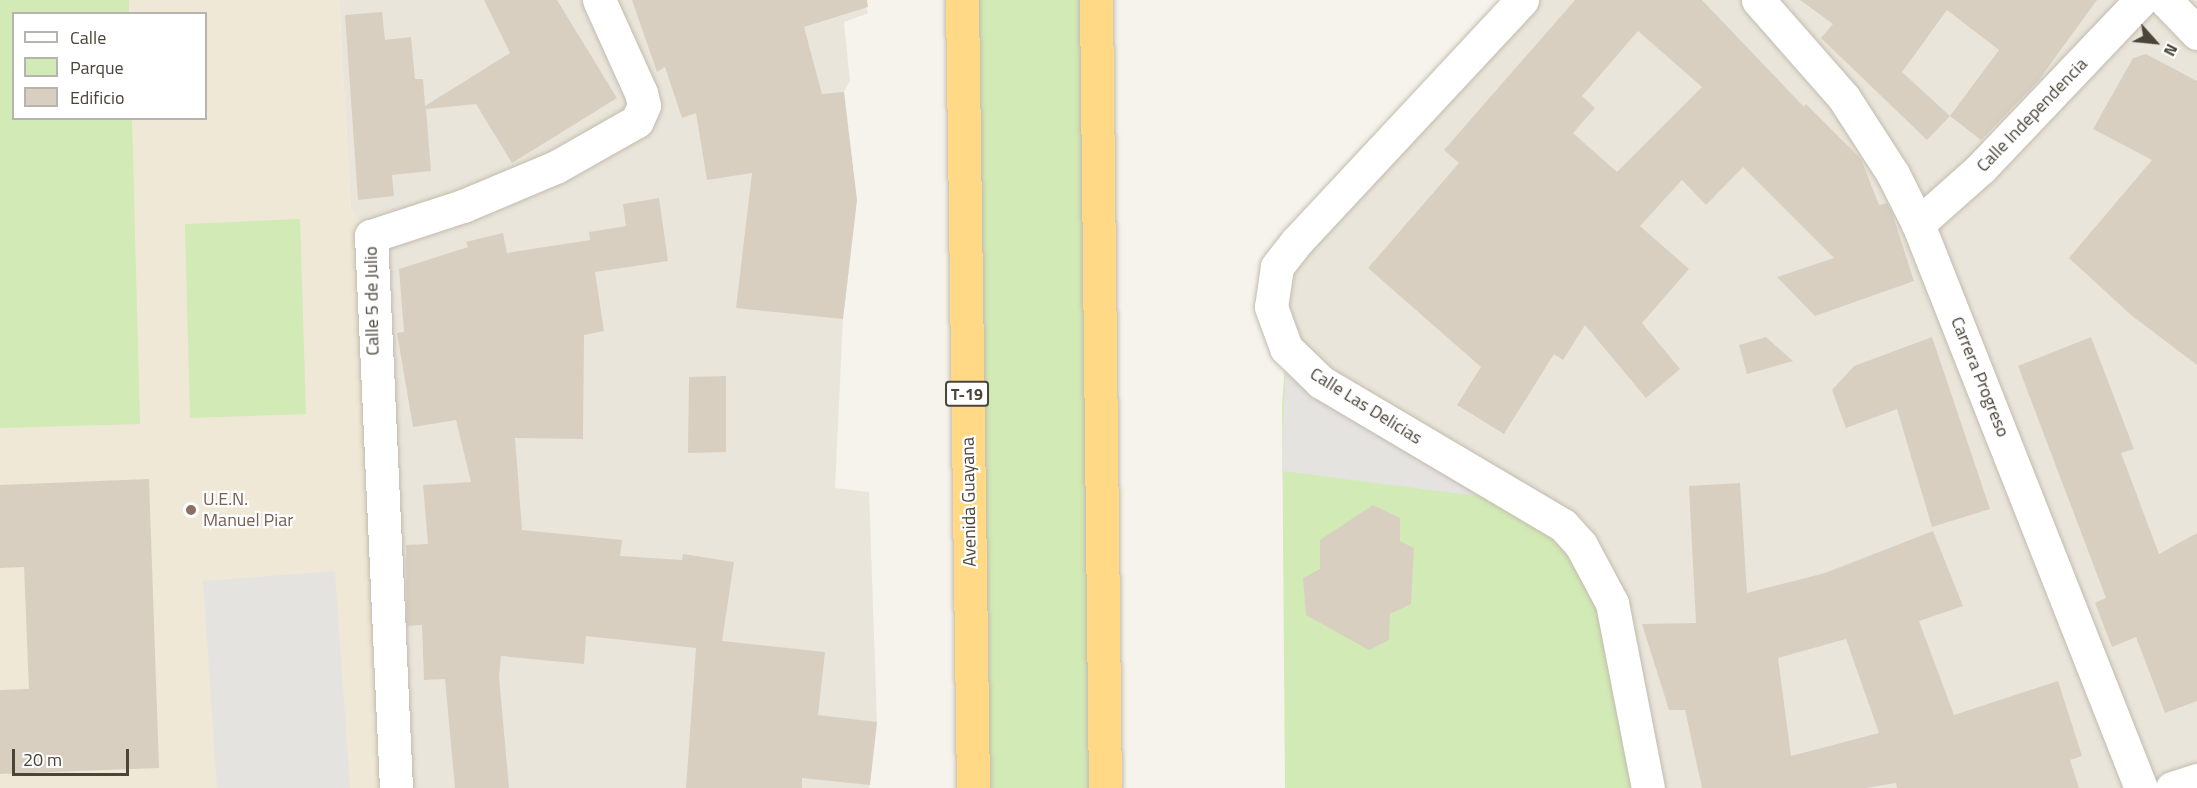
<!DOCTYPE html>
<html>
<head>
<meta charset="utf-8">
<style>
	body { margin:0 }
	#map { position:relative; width:2197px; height:788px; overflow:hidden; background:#f6f3ec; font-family:"Titillium Web",sans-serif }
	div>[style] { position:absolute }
	.residential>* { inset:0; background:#eae5da }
	.education>* { inset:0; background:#efe8d6 }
	.green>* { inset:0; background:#d2eab5 }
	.parking>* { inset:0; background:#e5e3e0 }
	.building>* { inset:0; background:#d8cfc1 }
	.roads { filter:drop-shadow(0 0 2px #c2bbae) drop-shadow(0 0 2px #c2bbae) }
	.minor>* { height:33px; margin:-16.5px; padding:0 16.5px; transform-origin:16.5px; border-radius:16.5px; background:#fff }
	.trunk>* { height:33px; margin:-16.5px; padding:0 16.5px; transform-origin:16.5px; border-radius:16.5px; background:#ffd985 }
	.dots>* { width:16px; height:16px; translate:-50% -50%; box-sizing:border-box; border:3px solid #fff; border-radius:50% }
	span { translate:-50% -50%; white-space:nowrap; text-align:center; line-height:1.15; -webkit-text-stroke:4.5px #fff; paint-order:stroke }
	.shield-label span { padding:2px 4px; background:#fff; border:2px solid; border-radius:4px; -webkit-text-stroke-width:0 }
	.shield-label { font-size:16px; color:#4b4439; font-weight:700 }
	.street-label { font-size:18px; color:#4b4439 }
	.education-label { font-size:18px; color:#785e54 }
	.left { translate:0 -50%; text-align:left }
	.legend { position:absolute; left:12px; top:12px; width:195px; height:108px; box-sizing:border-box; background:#fff; border:2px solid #b7b4b0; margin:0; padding:8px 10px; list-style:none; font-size:18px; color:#4b4439 }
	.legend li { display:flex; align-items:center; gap:12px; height:30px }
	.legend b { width:30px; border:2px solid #b7b4b0 }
	.north { position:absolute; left:2125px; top:12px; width:60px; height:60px; -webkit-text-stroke:4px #fff; paint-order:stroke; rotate:117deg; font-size:16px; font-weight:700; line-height:24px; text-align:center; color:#4b4439 }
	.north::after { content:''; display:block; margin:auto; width:21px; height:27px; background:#4b4439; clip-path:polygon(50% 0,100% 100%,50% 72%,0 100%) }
	.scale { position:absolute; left:12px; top:749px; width:117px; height:27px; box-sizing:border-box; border:3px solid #4b4439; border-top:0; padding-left:8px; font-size:18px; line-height:21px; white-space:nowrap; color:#4b4439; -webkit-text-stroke:4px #fff; paint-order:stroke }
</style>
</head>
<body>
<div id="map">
	<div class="residential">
		<div style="clip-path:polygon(339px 0,864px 0,868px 13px,844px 22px,850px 81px,844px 92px,856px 207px,843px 319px,835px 488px,869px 492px,877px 722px,869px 788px,396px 788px,371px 236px,351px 210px)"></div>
		<div style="clip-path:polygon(1522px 0,2197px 0,2197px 788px,1648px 788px,1299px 364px,1277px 267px)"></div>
	</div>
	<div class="education">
		<div style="clip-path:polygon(evenodd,0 0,339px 0,351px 210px,371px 236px,396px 788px,0 788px,0 0,14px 14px,206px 14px,206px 118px,14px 118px,14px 14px)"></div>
	</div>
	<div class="green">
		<div style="clip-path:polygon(0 0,129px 0,129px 13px,14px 14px,14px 118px,132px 119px,140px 424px,0 428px)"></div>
		<div style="clip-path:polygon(962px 0,1096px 0,1105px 788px,973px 788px)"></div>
		<div style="clip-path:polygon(300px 219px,306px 414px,190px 418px,185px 224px)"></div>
		<div style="clip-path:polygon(1286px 348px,1581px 545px,1648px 788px,1285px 788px,1282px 406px)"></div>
	</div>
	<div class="parking">
		<div style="clip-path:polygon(1286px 348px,1525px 502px,1282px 471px)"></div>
		<div style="clip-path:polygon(335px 571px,350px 788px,217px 788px,203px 581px)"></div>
	</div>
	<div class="building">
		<div style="clip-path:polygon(484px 0,557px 0,617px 98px,512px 163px,476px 104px,426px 109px,431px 171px,392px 175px,394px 196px,358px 200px,345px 15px,382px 12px,385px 40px,411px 37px,415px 79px,423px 79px,425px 106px,510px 53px)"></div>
		<div style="clip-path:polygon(632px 0,867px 0,868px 7px,804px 27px,822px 94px,844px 92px,857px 200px,843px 319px,736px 308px,752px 173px,707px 180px,696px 113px,682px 118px,665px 67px,657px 72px)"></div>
		<div style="clip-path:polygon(evenodd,1575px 0,1702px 0,1804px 107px,1806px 104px,1861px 159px,1879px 205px,1887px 203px,1892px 213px,1914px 281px,1815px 316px,1777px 277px,1834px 258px,1743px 167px,1706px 205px,1682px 180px,1640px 226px,1689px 269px,1642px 323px,1680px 369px,1646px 398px,1585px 325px,1563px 360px,1554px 354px,1504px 434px,1457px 405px,1481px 367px,1368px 268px,1459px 163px,1444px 150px,1575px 0,1638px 31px,1702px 87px,1617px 172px,1573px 133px,1595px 108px,1582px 96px,1638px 31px)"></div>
		<div style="clip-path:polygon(evenodd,1800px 0,2097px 0,2038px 81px,1981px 140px,1950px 116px,1927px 140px,1821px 38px,1833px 24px,1800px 0,1947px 10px,1999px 50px,1950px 116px,1902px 72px,1947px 10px)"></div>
		<div style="clip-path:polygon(2146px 54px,2197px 81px,2197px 365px,2131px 315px,2069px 258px,2152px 160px,2093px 129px,2133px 58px)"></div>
		<div style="clip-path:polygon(659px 198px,668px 261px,595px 272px,604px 331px,584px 335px,583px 439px,515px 438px,522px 530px,622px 540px,620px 556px,682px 560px,683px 554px,734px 562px,722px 641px,825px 652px,818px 715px,877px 722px,870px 785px,802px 778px,802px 788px,686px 788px,696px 648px,586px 636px,584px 664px,501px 656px,499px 677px,509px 788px,455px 788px,445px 679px,424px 680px,422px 625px,407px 626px,406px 545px,428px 544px,423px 485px,471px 482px,456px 420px,413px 427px,397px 333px,404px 332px,399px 269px,468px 247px,466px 242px,503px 233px,507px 253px,590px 240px,589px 232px,626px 226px,623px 204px)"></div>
		<div style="clip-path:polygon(1766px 337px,1793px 361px,1747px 374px,1739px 345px)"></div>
		<div style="clip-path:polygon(1932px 337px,1990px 509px,1932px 527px,1897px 409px,1846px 428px,1832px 390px,1854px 366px)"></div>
		<div style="clip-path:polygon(2091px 337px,2134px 449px,2121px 453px,2159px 554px,2197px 533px,2197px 701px,2165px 713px,2136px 637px,2112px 647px,2095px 603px,2106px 598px,2018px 366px)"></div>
		<div style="clip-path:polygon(726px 376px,726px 452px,688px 453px,689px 377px)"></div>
		<div style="clip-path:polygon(149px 479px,159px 768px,0 774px,0 690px,29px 689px,24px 567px,0 568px,0 485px)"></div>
		<div style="clip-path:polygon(evenodd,1740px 483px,1747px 593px,1825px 573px,1933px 531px,1963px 606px,1919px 621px,1954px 715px,2058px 681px,2082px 756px,2070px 760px,2079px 788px,1897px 788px,1896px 783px,1866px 788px,1702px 788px,1685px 710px,1669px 710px,1642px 624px,1696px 623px,1689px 486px,1740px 483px,1846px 639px,1879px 733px,1791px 756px,1778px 658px,1846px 639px)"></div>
		<div style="clip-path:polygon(1373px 505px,1400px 518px,1400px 541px,1414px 548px,1411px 604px,1390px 614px,1389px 640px,1369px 650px,1306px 615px,1303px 578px,1320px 569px,1320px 540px)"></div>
	</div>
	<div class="roads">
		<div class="minor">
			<div style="left:1522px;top:0;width:330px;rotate:133deg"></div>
			<div style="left:1297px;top:241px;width:33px;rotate:128deg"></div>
			<div style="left:1277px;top:267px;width:40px;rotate:98.5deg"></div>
			<div style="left:1271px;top:307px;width:44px;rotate:69.9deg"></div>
			<div style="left:1286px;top:348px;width:49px;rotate:44.2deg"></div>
			<div style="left:1321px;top:382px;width:281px;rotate:30.6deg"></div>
			<div style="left:1563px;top:525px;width:27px;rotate:48deg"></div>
			<div style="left:1581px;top:545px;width:66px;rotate:61.9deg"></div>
			<div style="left:1612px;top:603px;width:188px;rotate:79deg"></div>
			<div style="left:1758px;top:0;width:130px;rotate:48.7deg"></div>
			<div style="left:1844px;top:98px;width:90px;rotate:57.2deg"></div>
			<div style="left:1893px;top:174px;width:56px;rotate:63.4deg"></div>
			<div style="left:1918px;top:224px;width:606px;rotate:68.43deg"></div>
			<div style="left:2165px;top:0;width:46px;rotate:45.9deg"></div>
			<div style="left:1918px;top:224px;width:84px;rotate:-41.6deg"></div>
			<div style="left:1981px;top:168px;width:232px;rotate:-46.4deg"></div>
			<div style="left:396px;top:788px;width:553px;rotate:-92.59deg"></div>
			<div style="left:371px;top:236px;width:97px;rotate:-18.1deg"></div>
			<div style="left:463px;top:206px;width:101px;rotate:-22.8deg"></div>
			<div style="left:556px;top:167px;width:93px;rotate:-29.6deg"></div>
			<div style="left:637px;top:121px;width:17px;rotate:-66deg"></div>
			<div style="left:644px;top:105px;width:12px;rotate:-104deg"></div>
			<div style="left:641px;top:93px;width:102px;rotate:-114.3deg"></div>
			<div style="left:2172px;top:788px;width:26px;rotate:-18deg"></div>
		</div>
		<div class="trunk">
			<div style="left:962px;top:0;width:788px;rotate:89.2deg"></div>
			<div style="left:1096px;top:0;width:788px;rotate:89.35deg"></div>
		</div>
	</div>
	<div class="dots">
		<div style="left:191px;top:510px;background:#8d6e63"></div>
	</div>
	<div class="shield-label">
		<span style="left:967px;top:394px">T-19</span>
	</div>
	<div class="street-label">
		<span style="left:2032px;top:115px;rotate:-46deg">Calle Independencia</span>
		<span style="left:372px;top:301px;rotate:-91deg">Calle 5 de Julio</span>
		<span style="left:1980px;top:377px;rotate:68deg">Carrera Progreso</span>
		<span style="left:1366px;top:406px;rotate:32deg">Calle Las Delicias</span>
		<span style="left:969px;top:502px;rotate:-91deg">Avenida Guayana</span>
	</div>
	<div class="education-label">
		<span class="left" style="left:203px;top:510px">U.E.N.<br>Manuel Piar</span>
	</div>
	<ul class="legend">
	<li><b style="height:8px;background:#fff"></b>Calle</li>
	<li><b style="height:16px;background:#d2eab5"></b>Parque</li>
	<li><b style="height:16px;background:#d8cfc1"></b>Edificio</li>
	</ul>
	<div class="north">N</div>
	<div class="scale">20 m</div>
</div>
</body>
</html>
